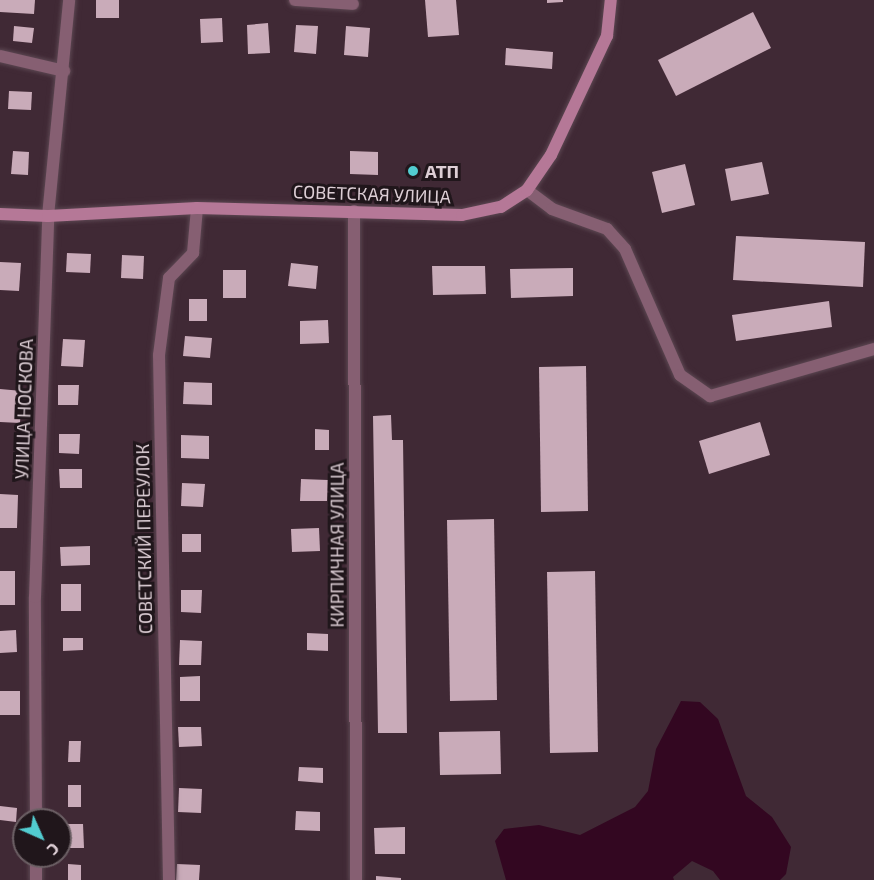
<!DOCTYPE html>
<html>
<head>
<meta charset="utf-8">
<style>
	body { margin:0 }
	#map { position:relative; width:874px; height:880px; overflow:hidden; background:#402935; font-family:"Exo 2",sans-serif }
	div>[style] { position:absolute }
	.water>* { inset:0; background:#330721 }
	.building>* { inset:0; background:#c9abb9 }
	.roads { filter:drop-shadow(0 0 2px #5c4752) drop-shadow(0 0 2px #5c4752) }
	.street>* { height:12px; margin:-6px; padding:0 6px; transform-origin:6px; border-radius:6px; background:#865f72 }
	.secondary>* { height:12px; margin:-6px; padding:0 6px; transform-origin:6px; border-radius:6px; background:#b57897 }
	.dots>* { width:16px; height:16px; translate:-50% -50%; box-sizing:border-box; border:3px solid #20161b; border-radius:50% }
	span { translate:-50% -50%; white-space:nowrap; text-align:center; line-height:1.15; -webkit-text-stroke:6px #20161b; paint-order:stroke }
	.poi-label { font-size:18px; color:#ddced5; font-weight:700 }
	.left { translate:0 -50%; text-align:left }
	.street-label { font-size:18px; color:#ddced5 }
	.north { position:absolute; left:12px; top:808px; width:60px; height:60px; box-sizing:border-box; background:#20161b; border:2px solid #6c6065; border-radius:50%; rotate:135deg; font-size:16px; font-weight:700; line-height:24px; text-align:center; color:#ddced5 }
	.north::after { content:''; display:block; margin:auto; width:21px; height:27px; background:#52ccd0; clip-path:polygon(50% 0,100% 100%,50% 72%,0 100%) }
</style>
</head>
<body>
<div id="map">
	<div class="water">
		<div style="clip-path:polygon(681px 701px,700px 702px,718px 719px,746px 796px,772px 817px,791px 847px,786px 874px,780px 880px,720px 880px,713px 871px,692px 861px,673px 877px,674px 880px,506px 880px,495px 841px,504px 829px,539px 825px,580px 835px,635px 807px,648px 791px,656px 749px)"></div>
	</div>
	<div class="building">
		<div style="clip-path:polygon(0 0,35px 0,34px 14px,0 12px)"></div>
		<div style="clip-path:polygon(96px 0,119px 0,119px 18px,96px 18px)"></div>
		<div style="clip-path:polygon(425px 0,456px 0,459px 35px,428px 37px)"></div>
		<div style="clip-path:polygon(547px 0,563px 0,563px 2px,547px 3px)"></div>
		<div style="clip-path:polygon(753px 12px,771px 48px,676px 96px,658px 60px)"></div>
		<div style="clip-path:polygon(222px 18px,223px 42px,201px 43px,200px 19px)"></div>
		<div style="clip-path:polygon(268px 23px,270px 53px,248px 54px,247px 25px)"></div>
		<div style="clip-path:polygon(296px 25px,318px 26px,316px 54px,294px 52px)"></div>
		<div style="clip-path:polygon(14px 26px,34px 28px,32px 43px,13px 41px)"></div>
		<div style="clip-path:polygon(346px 26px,370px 28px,368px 57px,344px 55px)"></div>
		<div style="clip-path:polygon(506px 48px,553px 52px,552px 69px,505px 65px)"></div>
		<div style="clip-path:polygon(9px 91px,32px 92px,31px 110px,8px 109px)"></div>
		<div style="clip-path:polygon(13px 151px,29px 152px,28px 175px,11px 174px)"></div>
		<div style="clip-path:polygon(350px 151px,378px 152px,378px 175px,350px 174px)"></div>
		<div style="clip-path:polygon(762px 162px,769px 194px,731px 201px,725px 169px)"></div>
		<div style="clip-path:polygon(685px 164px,695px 205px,662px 213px,652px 172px)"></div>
		<div style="clip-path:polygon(736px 236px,865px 242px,863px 287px,733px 280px)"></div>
		<div style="clip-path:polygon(67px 253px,91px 254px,90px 273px,66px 272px)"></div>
		<div style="clip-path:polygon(122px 255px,144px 256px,143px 279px,121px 278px)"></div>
		<div style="clip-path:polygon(0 262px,21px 263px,19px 291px,0 290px)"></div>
		<div style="clip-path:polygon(291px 263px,318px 266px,316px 289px,288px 286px)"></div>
		<div style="clip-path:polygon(432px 266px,485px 266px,486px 294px,433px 295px)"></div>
		<div style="clip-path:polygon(573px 268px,573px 296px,511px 298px,510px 269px)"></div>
		<div style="clip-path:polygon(223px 270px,246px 270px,246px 298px,223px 298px)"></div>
		<div style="clip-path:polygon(189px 299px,207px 299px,207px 321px,189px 321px)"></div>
		<div style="clip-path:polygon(829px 301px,832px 327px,736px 341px,732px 315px)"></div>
		<div style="clip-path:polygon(328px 320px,329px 343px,300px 344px,300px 321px)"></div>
		<div style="clip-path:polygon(185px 336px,212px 338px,210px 358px,183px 356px)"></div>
		<div style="clip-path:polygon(63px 339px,85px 340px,83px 367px,61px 366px)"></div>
		<div style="clip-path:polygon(586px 366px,588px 511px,541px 512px,539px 367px)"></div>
		<div style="clip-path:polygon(184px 382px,212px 383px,212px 405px,183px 404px)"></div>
		<div style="clip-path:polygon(58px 385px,79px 385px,78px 405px,58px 405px)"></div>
		<div style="clip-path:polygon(0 389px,22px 391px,20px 423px,0 422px)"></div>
		<div style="clip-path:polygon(391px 415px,392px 440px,403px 440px,407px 733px,378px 733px,373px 416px)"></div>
		<div style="clip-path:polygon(760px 422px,770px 455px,709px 474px,699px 441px)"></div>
		<div style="clip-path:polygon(315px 429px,329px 430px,329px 450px,315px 450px)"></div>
		<div style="clip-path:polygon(59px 434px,80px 434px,79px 454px,59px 453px)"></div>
		<div style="clip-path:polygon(181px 435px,209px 436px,209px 459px,181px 458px)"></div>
		<div style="clip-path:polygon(59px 469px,82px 469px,82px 488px,60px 488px)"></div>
		<div style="clip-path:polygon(301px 479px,328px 480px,327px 501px,300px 501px)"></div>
		<div style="clip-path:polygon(182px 483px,205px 484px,203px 507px,181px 506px)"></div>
		<div style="clip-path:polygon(0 494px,18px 495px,17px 528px,0 528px)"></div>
		<div style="clip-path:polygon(494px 519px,497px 700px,450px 701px,447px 520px)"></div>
		<div style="clip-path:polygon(319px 528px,320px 551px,292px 552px,291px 529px)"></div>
		<div style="clip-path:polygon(182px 534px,201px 534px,201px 552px,182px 552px)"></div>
		<div style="clip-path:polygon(90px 546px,90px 565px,61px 566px,60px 547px)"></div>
		<div style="clip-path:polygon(0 571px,15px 571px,15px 605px,0 605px)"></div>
		<div style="clip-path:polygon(595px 571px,598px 752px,550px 753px,547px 572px)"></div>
		<div style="clip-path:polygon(61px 584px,81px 584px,81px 611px,61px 611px)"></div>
		<div style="clip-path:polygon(181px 590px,202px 590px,201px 613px,181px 612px)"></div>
		<div style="clip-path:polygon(16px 630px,17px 652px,0 653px,0 631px)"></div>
		<div style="clip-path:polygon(307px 633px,328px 634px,328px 651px,307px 650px)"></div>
		<div style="clip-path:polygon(63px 638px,83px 638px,83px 650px,63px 651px)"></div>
		<div style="clip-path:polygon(180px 640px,202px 641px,201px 665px,179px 665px)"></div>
		<div style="clip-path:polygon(200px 676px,200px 701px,180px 701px,180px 677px)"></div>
		<div style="clip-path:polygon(0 691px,20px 691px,20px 715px,0 715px)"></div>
		<div style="clip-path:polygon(178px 727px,201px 727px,202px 746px,179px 747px)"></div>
		<div style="clip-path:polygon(500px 731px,501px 774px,440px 775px,439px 732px)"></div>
		<div style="clip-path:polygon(69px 741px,81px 741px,80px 762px,68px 762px)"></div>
		<div style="clip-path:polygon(299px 767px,323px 768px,323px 783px,298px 781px)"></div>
		<div style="clip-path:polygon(68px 785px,81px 785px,81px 807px,68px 807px)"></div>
		<div style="clip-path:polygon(179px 788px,202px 789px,201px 813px,178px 812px)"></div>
		<div style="clip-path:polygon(0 806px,17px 808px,16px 822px,0 820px)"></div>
		<div style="clip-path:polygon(296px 811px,320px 812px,320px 831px,295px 830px)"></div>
		<div style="clip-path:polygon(68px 824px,83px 824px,84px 848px,68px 848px)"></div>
		<div style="clip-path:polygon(405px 827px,405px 854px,375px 854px,374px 828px)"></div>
		<div style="clip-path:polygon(68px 864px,81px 865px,81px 880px,68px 880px)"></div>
		<div style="clip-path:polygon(177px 864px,200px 865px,199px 880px,176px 880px)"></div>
		<div style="clip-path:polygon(376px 876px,401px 878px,401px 880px,376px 880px)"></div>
	</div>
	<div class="roads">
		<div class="street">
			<div style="left:295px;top:0;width:58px;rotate:3.9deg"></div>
			<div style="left:0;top:56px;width:66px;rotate:13.2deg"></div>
			<div style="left:527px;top:190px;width:31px;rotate:37deg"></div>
			<div style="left:552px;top:209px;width:59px;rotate:20deg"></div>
			<div style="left:607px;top:229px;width:27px;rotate:48deg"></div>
			<div style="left:625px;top:249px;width:137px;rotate:66.4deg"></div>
			<div style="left:680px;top:375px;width:37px;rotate:35deg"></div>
			<div style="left:710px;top:396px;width:171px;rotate:-16deg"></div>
			<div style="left:354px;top:211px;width:669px;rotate:89.83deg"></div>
			<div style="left:36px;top:820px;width:223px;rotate:-90.3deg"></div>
			<div style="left:35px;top:597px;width:381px;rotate:-88deg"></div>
			<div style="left:48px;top:216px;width:217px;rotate:-84.4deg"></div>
			<div style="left:36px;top:856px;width:24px;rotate:90deg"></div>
			<div style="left:169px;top:880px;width:525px;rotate:-91.09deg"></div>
			<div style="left:159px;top:355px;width:78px;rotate:-82.6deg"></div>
			<div style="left:169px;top:278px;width:35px;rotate:-46deg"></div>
			<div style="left:193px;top:253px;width:45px;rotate:-84.9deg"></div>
		</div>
		<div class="secondary">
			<div style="left:0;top:214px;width:48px;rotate:2.4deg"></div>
			<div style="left:48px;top:216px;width:149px;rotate:-3.1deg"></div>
			<div style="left:197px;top:208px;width:265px;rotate:1.5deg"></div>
			<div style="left:462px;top:215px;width:40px;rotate:-12deg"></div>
			<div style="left:501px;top:207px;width:31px;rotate:-33deg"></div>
			<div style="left:527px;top:190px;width:42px;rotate:-55.6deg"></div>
			<div style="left:551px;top:155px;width:132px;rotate:-64.8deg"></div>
			<div style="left:607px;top:36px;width:36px;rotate:-84deg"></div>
		</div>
	</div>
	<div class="dots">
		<div style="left:413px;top:171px;background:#52ccd0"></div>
	</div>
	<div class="poi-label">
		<span class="left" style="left:425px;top:171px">АТП</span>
	</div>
	<div class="street-label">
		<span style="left:372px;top:194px;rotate:2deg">СОВЕТСКАЯ УЛИЦА</span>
		<span style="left:24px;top:409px;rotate:-88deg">УЛИЦА НОСКОВА</span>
		<span style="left:144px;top:539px;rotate:-91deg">СОВЕТСКИЙ ПЕРЕУЛОК</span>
		<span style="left:337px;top:545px;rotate:-90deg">КИРПИЧНАЯ УЛИЦА</span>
	</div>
	<div class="north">С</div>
</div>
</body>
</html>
